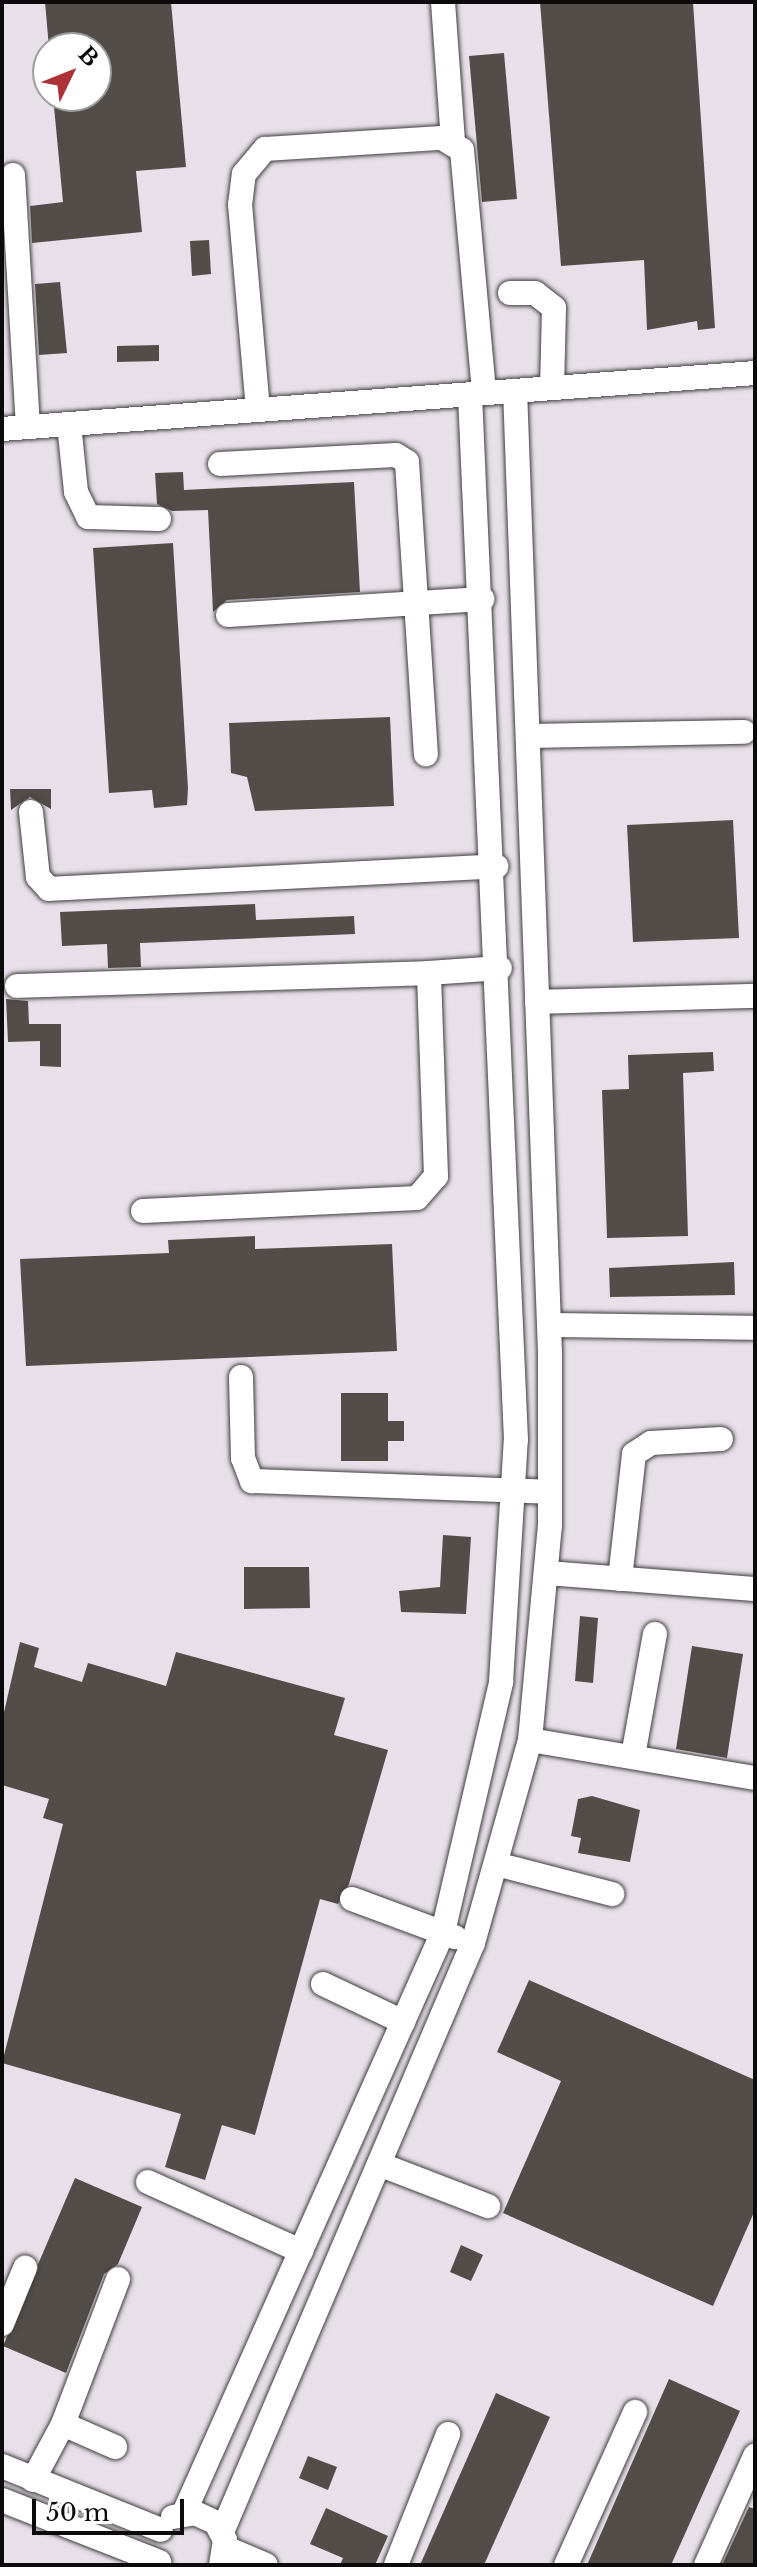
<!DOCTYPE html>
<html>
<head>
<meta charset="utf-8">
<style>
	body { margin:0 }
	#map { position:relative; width:757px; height:2567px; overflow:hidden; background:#fdfaeb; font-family:"Libre Baskerville",serif }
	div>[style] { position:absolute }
	.industrial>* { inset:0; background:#e8e0e9 }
	.building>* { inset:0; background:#534d49 }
	.roads { filter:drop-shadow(0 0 2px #3e3e3e) drop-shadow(0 0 2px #3e3e3e) }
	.minor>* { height:24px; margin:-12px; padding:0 12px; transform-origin:12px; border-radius:12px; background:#fff }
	span { translate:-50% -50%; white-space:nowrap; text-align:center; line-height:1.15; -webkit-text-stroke:8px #fff; paint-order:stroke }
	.frame { position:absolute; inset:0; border:4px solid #0b0b0b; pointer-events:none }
	.north { position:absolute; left:32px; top:32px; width:80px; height:80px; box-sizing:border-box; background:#fff; border:2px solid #9d9d9d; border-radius:50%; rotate:47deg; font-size:22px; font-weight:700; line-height:32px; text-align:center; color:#0b0b0b }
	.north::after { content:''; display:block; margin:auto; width:28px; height:36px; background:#ad3136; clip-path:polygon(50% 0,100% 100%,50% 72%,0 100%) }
	.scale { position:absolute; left:32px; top:2499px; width:152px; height:36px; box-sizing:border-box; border:4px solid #0b0b0b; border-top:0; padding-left:10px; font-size:24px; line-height:28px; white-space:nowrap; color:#0b0b0b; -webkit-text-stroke:6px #fff; paint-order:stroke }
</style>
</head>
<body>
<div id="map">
	<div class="industrial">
		<div style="clip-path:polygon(evenodd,2px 2px,755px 2px,755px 2565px,2px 2565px,2px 2px,48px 48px,96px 48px,96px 96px,48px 96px,48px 48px)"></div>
	</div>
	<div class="building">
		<div style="clip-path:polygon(45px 2px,171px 2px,186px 167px,136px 171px,142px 232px,32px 243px,30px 206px,63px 202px,53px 96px,96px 96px,96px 48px,49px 48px)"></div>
		<div style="clip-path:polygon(540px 2px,693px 2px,715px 328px,698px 330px,697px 321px,647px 330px,644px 260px,561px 266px)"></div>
		<div style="clip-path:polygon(504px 53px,517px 199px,482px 202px,469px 56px)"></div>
		<div style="clip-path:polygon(209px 240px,211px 274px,192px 276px,190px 241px)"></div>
		<div style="clip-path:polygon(60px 282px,67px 353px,39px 355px,35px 284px)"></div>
		<div style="clip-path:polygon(159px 345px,159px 361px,117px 362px,117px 346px)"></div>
		<div style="clip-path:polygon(183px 472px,184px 490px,354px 482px,360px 592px,227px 600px,213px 612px,208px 510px,172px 511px,157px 504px,155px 473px)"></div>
		<div style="clip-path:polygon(173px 543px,188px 788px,187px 805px,154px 808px,152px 790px,109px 793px,93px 548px)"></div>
		<div style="clip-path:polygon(390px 717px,394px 806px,255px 811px,247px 777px,231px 773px,229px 723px)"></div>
		<div style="clip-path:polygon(10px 789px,51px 789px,51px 809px,30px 797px,11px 810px)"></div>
		<div style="clip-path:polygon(733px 820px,739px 938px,633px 942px,627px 825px)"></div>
		<div style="clip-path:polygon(255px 904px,256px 920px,354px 916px,355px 934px,140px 943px,141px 967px,108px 968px,107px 944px,62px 946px,60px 912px)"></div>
		<div style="clip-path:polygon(6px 999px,28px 1001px,29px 1024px,61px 1024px,61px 1067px,40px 1066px,40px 1041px,8px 1042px)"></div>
		<div style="clip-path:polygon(713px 1052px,714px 1071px,683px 1073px,688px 1236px,607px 1238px,602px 1090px,629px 1089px,628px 1055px)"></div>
		<div style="clip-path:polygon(255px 1236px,255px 1249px,392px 1244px,397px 1351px,26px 1366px,20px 1259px,169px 1253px,168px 1240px)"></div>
		<div style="clip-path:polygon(734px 1262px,735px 1295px,610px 1297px,609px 1268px)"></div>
		<div style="clip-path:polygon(341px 1393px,388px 1393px,388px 1421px,404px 1421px,404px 1441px,388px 1441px,388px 1461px,341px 1461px)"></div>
		<div style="clip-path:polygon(443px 1535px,471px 1537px,466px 1614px,401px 1612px,399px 1591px,440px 1587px)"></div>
		<div style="clip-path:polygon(244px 1567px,309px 1567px,310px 1608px,244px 1609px)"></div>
		<div style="clip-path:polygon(580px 1616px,598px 1618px,593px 1683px,575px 1681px)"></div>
		<div style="clip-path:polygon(20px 1642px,39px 1648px,34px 1667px,82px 1682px,88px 1663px,166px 1686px,176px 1652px,345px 1698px,334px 1735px,388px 1750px,349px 1884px,338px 1904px,320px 1899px,255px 2135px,222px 2125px,205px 2180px,165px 2167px,181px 2114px,2px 2063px,63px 1824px,43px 1818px,49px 1799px,2px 1785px,2px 1721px)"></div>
		<div style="clip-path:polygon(692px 1646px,743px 1654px,727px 1758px,676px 1749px)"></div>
		<div style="clip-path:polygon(592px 1796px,640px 1810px,630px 1862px,578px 1853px,581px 1838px,571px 1836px,578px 1799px)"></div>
		<div style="clip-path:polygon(529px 1980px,755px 2080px,755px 2210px,713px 2306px,503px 2213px,561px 2081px,497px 2052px)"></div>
		<div style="clip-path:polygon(75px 2178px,142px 2207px,118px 2264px,104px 2274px,66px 2373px,3px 2346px)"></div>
		<div style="clip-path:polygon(461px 2245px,483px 2255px,471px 2281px,450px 2272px)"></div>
		<div style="clip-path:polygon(669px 2379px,740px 2411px,671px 2565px,587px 2565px)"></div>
		<div style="clip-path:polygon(496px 2393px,550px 2417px,484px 2565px,420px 2565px)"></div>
		<div style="clip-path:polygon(308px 2456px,337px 2467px,328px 2490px,299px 2478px)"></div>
		<div style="clip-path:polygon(749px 2507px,755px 2509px,755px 2565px,722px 2565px)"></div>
		<div style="clip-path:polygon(326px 2508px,388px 2536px,375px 2565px,340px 2565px,343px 2558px,310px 2544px)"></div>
	</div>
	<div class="roads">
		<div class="minor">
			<div style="left:443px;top:2px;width:141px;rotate:85.9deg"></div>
			<div style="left:13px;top:175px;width:252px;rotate:86.6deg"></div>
			<div style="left:510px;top:293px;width:25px"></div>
			<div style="left:535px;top:293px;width:24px;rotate:38deg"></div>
			<div style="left:554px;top:308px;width:80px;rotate:91.4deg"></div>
			<div style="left:258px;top:410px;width:206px;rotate:-95deg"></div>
			<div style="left:240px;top:205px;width:31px;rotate:-83deg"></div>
			<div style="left:244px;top:174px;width:33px;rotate:-50deg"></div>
			<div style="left:265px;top:149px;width:177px;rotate:-3.6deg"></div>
			<div style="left:442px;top:138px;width:23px;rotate:31deg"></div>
			<div style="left:462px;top:150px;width:244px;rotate:84.8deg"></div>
			<div style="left:69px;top:424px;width:68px;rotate:84.1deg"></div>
			<div style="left:76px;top:492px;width:28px;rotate:64deg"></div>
			<div style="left:88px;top:517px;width:71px;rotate:1.6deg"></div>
			<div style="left:2px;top:429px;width:755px;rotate:-4.25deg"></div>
			<div style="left:220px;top:464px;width:176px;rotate:-2.9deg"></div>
			<div style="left:396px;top:455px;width:13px;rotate:32deg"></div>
			<div style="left:407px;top:462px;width:293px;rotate:86.3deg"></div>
			<div style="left:228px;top:615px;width:255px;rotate:-3.6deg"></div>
			<div style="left:528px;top:736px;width:216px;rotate:-1.1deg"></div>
			<div style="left:31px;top:812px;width:65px;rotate:83.9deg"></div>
			<div style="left:38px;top:877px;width:16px;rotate:47deg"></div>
			<div style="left:49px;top:889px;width:448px;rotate:-2.9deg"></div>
			<div style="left:17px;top:986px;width:412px;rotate:-1.8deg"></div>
			<div style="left:537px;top:1002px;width:218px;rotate:-1.6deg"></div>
			<div style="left:143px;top:1211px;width:274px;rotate:-2.7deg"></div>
			<div style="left:417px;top:1198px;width:29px;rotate:-49deg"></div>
			<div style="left:436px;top:1176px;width:203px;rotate:-92deg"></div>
			<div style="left:429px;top:973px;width:71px;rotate:-4deg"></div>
			<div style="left:549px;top:1325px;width:206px;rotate:0.8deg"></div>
			<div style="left:241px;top:1377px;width:81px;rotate:88.6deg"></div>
			<div style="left:243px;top:1458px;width:25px;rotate:69deg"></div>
			<div style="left:252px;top:1481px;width:298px;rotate:2.1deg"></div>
			<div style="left:546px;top:1573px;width:210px;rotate:4.4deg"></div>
			<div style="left:620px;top:1579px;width:126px;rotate:-83.6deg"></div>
			<div style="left:634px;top:1454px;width:20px;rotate:-33deg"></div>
			<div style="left:651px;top:1443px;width:70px;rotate:-3.3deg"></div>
			<div style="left:530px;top:1740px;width:228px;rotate:9.6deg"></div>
			<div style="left:633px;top:1756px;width:124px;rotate:-79.8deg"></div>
			<div style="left:500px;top:1865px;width:116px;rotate:14.5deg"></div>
			<div style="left:352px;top:1899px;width:110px;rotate:20.3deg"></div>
			<div style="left:323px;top:1984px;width:89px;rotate:25.4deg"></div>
			<div style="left:379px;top:2164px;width:117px;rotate:21.1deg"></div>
			<div style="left:148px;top:2182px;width:168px;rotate:24.3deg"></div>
			<div style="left:2px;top:2324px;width:61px;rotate:-67.7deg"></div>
			<div style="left:63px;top:2424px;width:57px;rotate:23.9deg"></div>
			<div style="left:2px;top:2466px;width:171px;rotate:21.9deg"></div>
			<div style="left:33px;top:2480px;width:64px;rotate:-61.8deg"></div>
			<div style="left:63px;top:2424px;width:155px;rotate:-69.2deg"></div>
			<div style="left:2px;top:2500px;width:169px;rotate:21.5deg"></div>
			<div style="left:184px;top:2513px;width:636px;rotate:-65.97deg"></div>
			<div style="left:443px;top:1932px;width:257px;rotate:-76.9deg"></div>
			<div style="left:501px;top:1682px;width:242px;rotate:-86.5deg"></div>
			<div style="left:516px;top:1440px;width:1047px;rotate:-92.52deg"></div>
			<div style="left:173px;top:2517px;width:22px;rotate:-10deg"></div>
			<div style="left:195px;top:2513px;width:23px;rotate:25deg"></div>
			<div style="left:216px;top:2523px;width:19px;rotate:62deg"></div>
			<div style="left:225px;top:2540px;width:25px;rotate:99deg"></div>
			<div style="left:222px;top:2532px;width:640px;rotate:-66.92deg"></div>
			<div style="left:473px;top:1943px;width:211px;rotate:-74.3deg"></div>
			<div style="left:530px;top:1740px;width:215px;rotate:-84.7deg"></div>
			<div style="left:550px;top:1526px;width:173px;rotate:-90deg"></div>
			<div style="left:550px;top:1353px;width:963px;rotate:-92.08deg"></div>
			<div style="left:226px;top:2548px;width:43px;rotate:23deg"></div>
			<div style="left:396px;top:2565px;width:141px;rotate:-68.3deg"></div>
			<div style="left:566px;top:2565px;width:168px;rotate:-65.7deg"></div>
			<div style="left:706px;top:2565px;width:120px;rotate:-65.8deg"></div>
		</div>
	</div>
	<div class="frame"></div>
	<div class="north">B</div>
	<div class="scale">50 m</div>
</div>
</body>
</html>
